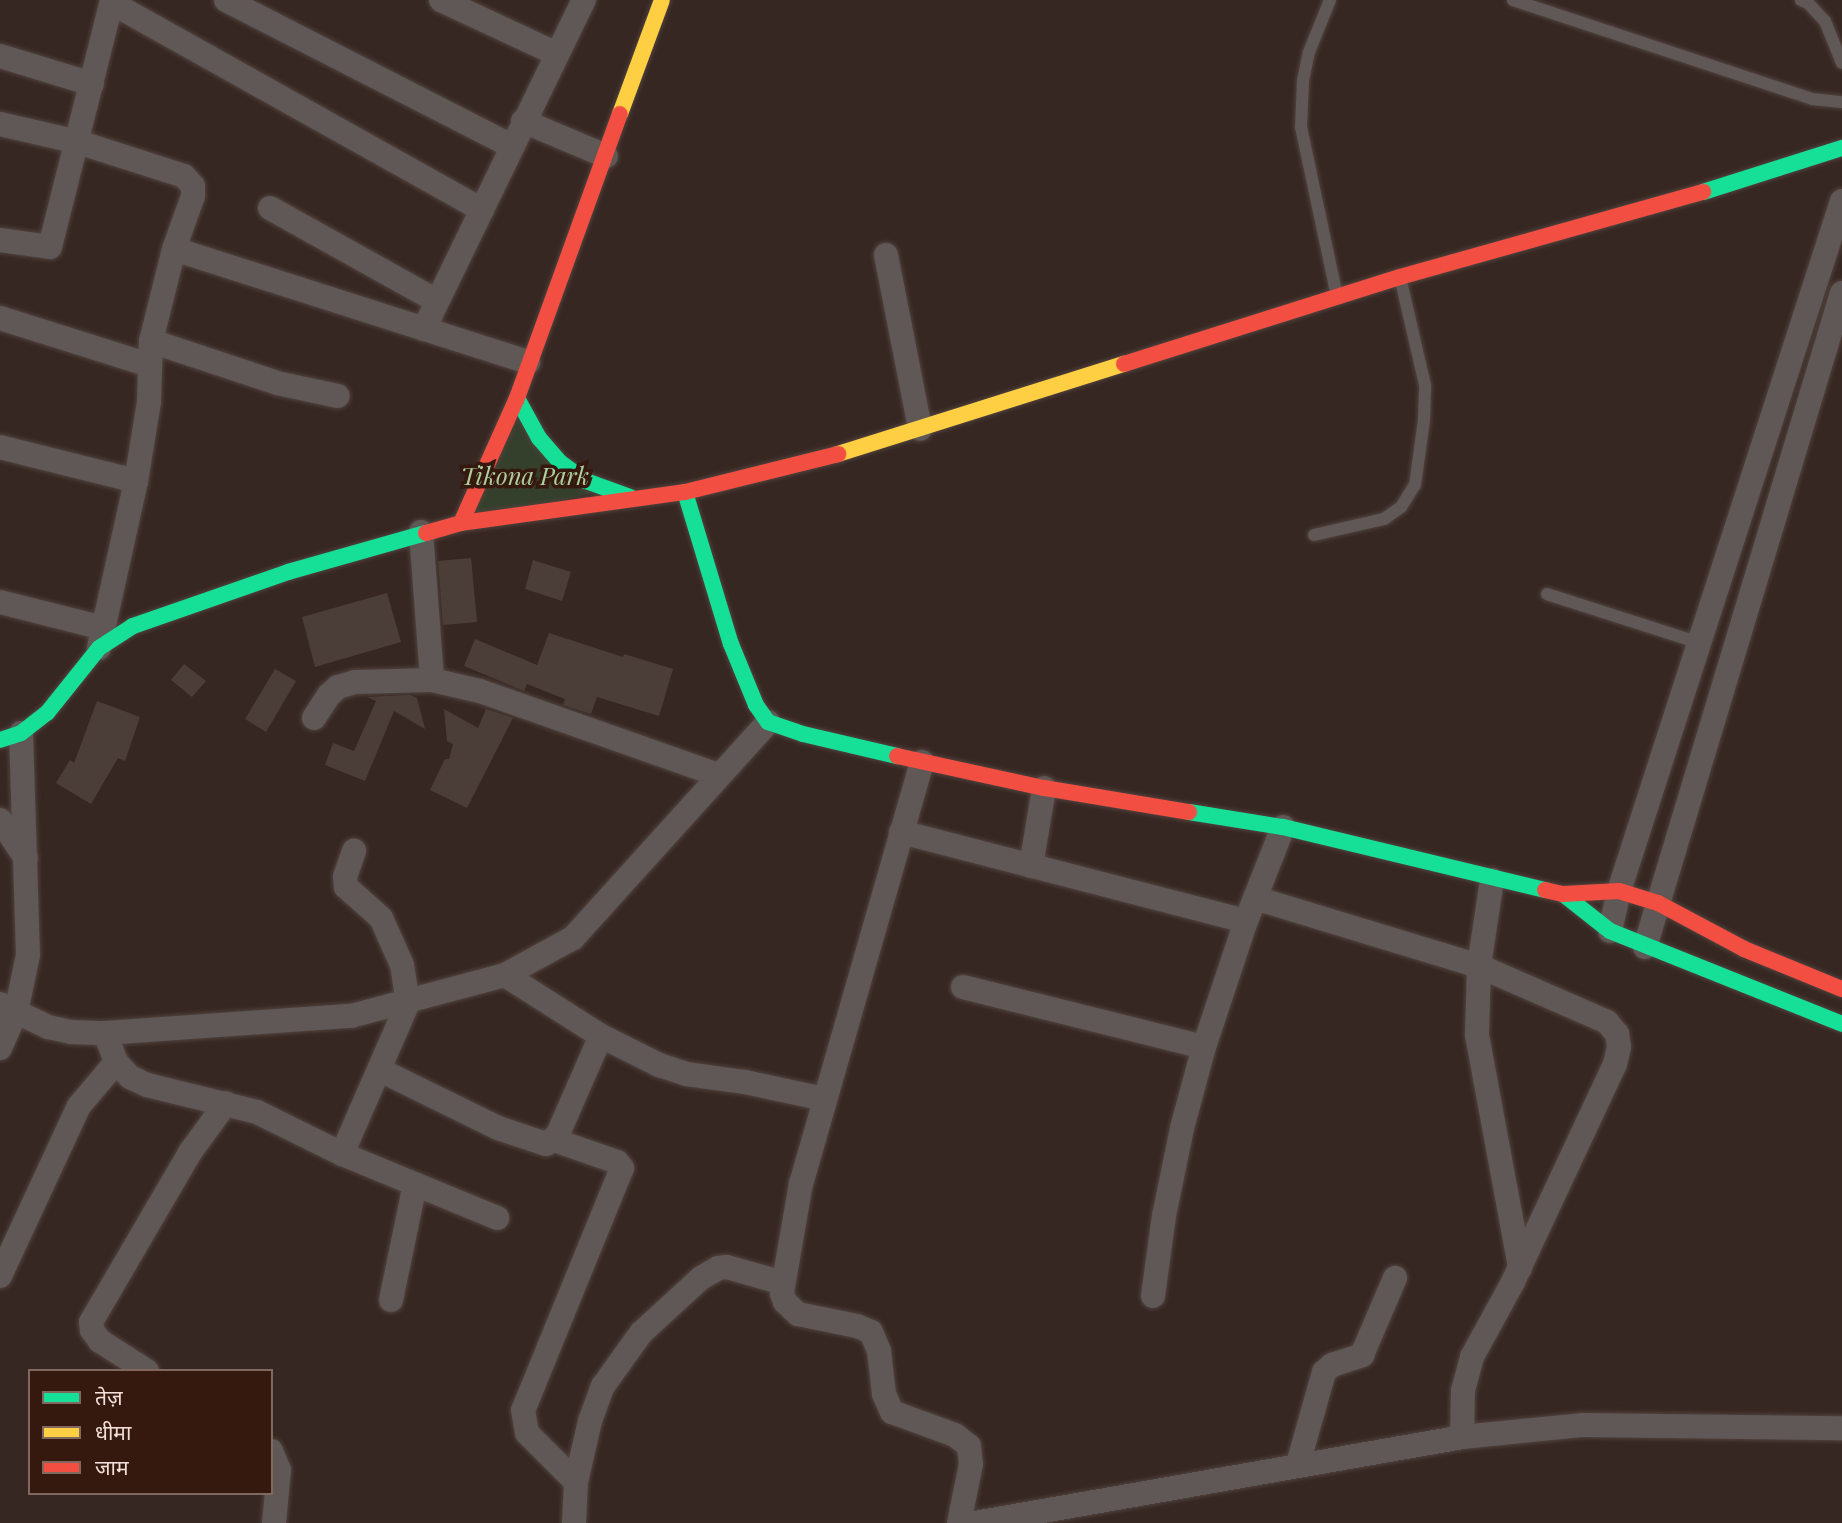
<!DOCTYPE html>
<html>
<head>
<meta charset="utf-8">
<style>
	body { margin:0 }
	#map { position:relative; width:1842px; height:1523px; overflow:hidden; background:#372722; font-family:"Playfair Display","Noto Sans Devanagari",serif }
	div>[style] { position:absolute }
	.green>* { inset:0; background:#34402c }
	.building>* { inset:0; background:#4b3e38 }
	.roads { filter:drop-shadow(0 0 2px #50423d) drop-shadow(0 0 2px #50423d) }
	.lane>* { height:12px; margin:-6px; padding:0 6px; transform-origin:6px; border-radius:6px; background:#5f5856 }
	.street>* { height:24px; margin:-12px; padding:0 12px; transform-origin:12px; border-radius:12px; background:#5f5856 }
	.fast>* { height:16px; margin:-8px; padding:0 8px; transform-origin:8px; border-radius:8px; background:#16e098 }
	.slow>* { height:16px; margin:-8px; padding:0 8px; transform-origin:8px; border-radius:8px; background:#ffcf43 }
	.jam>* { height:16px; margin:-8px; padding:0 8px; transform-origin:8px; border-radius:8px; background:#f24e42 }
	span { translate:-50% -50%; white-space:nowrap; text-align:center; line-height:1.15; -webkit-text-stroke:7px #35190f; paint-order:stroke }
	.park-label { font-size:24px; color:#aed09f; font-style:italic }
	.legend { position:absolute; left:28px; top:1369px; width:245px; height:126px; box-sizing:border-box; background:#35190f; border:2px solid #81685f; margin:0; padding:9px 12px; list-style:none; font-size:21px; color:#f3dfd8 }
	.legend li { display:flex; align-items:center; gap:14px; height:35px }
	.legend b { width:35px; border:2px solid #81685f }
</style>
</head>
<body>
<div id="map">
	<div class="green">
		<div style="clip-path:polygon(518px 413px,597px 492px,471px 521px)"></div>
	</div>
	<div class="building">
		<div style="clip-path:polygon(471px 558px,477px 622px,443px 625px,438px 561px)"></div>
		<div style="clip-path:polygon(533px 560px,571px 572px,562px 601px,525px 589px)"></div>
		<div style="clip-path:polygon(387px 593px,401px 642px,315px 667px,302px 617px)"></div>
		<div style="clip-path:polygon(549px 633px,623px 657px,624px 654px,673px 669px,659px 716px,597px 697px,591px 714px,563px 705px,565px 699px,527px 684px,524px 691px,464px 666px,475px 639px,537px 665px)"></div>
		<div style="clip-path:polygon(184px 664px,206px 681px,192px 697px,171px 680px)"></div>
		<div style="clip-path:polygon(275px 669px,296px 681px,266px 732px,245px 719px)"></div>
		<div style="clip-path:polygon(410px 695px,417px 698px,425px 729px,394px 711px,365px 781px,325px 765px,333px 743px,354px 751px,376px 701px,367px 697px)"></div>
		<div style="clip-path:polygon(97px 701px,140px 717px,125px 761px,118px 758px,91px 804px,56px 783px,70px 760px,74px 763px)"></div>
		<div style="clip-path:polygon(444px 709px,478px 728px,486px 709px,513px 718px,467px 808px,430px 790px,445px 759px,449px 759px,453px 744px,447px 741px)"></div>
	</div>
	<div class="roads">
		<div class="lane">
			<div style="left:1330px;top:0;width:56px;rotate:112deg"></div>
			<div style="left:1309px;top:52px;width:30px;rotate:102deg"></div>
			<div style="left:1303px;top:81px;width:46px;rotate:92.5deg"></div>
			<div style="left:1301px;top:127px;width:173px;rotate:78deg"></div>
			<div style="left:1513px;top:0;width:315px;rotate:18.3deg"></div>
			<div style="left:1812px;top:99px;width:30px;rotate:6deg"></div>
			<div style="left:1801px;top:0;width:8px;rotate:23deg"></div>
			<div style="left:1808px;top:3px;width:25px;rotate:47deg"></div>
			<div style="left:1825px;top:21px;width:45px;rotate:68deg"></div>
			<div style="left:1314px;top:535px;width:72px;rotate:-12.9deg"></div>
			<div style="left:1384px;top:519px;width:21px;rotate:-35deg"></div>
			<div style="left:1401px;top:507px;width:26px;rotate:-58deg"></div>
			<div style="left:1415px;top:485px;width:66px;rotate:-82.1deg"></div>
			<div style="left:1424px;top:420px;width:35px;rotate:-88deg"></div>
			<div style="left:1425px;top:385px;width:107px;rotate:-103deg"></div>
			<div style="left:1547px;top:594px;width:161px;rotate:17.8deg"></div>
		</div>
		<div class="street">
			<div style="left:226px;top:0;width:320px;rotate:27.1deg"></div>
			<div style="left:441px;top:0;width:128px;rotate:25deg"></div>
			<div style="left:112px;top:3px;width:424px;rotate:29.2deg"></div>
			<div style="left:0;top:56px;width:96px;rotate:16.9deg"></div>
			<div style="left:523px;top:121px;width:90px;rotate:22.9deg"></div>
			<div style="left:0;top:124px;width:80px;rotate:13deg"></div>
			<div style="left:78px;top:142px;width:111px;rotate:17.8deg"></div>
			<div style="left:184px;top:176px;width:13px;rotate:48deg"></div>
			<div style="left:193px;top:186px;width:10px;rotate:90deg"></div>
			<div style="left:193px;top:196px;width:56px;rotate:109.7deg"></div>
			<div style="left:174px;top:249px;width:95px;rotate:104deg"></div>
			<div style="left:151px;top:341px;width:61px;rotate:91.9deg"></div>
			<div style="left:149px;top:402px;width:80px;rotate:99.3deg"></div>
			<div style="left:136px;top:481px;width:171px;rotate:102.5deg"></div>
			<div style="left:270px;top:208px;width:191px;rotate:29.1deg"></div>
			<div style="left:0;top:240px;width:50px;rotate:8deg"></div>
			<div style="left:50px;top:247px;width:255px;rotate:-75.9deg"></div>
			<div style="left:174px;top:249px;width:372px;rotate:17.7deg"></div>
			<div style="left:886px;top:255px;width:177px;rotate:78.9deg"></div>
			<div style="left:0;top:318px;width:156px;rotate:17.5deg"></div>
			<div style="left:424px;top:329px;width:366px;rotate:-64.1deg"></div>
			<div style="left:151px;top:341px;width:133px;rotate:18.4deg"></div>
			<div style="left:277px;top:383px;width:62px;rotate:12deg"></div>
			<div style="left:0;top:447px;width:140px;rotate:14deg"></div>
			<div style="left:421px;top:532px;width:148px;rotate:85.7deg"></div>
			<div style="left:0;top:602px;width:106px;rotate:14.2deg"></div>
			<div style="left:314px;top:718px;width:27px;rotate:-57deg"></div>
			<div style="left:329px;top:695px;width:12px;rotate:-42deg"></div>
			<div style="left:338px;top:687px;width:18px;rotate:-16deg"></div>
			<div style="left:355px;top:682px;width:77px;rotate:-1.5deg"></div>
			<div style="left:432px;top:680px;width:49px;rotate:12.9deg"></div>
			<div style="left:480px;top:691px;width:252px;rotate:19.4deg"></div>
			<div style="left:922px;top:762px;width:438px;rotate:106deg"></div>
			<div style="left:801px;top:1183px;width:112px;rotate:99.8deg"></div>
			<div style="left:782px;top:1293px;width:9px;rotate:72deg"></div>
			<div style="left:785px;top:1302px;width:18px;rotate:43deg"></div>
			<div style="left:798px;top:1314px;width:60px;rotate:11.5deg"></div>
			<div style="left:857px;top:1326px;width:15px;rotate:23deg"></div>
			<div style="left:871px;top:1332px;width:21px;rotate:67deg"></div>
			<div style="left:879px;top:1351px;width:43px;rotate:83.4deg"></div>
			<div style="left:884px;top:1394px;width:20px;rotate:66deg"></div>
			<div style="left:892px;top:1412px;width:67px;rotate:20.1deg"></div>
			<div style="left:955px;top:1435px;width:18px;rotate:38deg"></div>
			<div style="left:969px;top:1446px;width:18px;rotate:84deg"></div>
			<div style="left:971px;top:1464px;width:60px;rotate:101.5deg"></div>
			<div style="left:0;top:820px;width:46px;rotate:55.6deg"></div>
			<div style="left:901px;top:832px;width:356px;rotate:14.5deg"></div>
			<div style="left:1031px;top:866px;width:79px;rotate:-80.5deg"></div>
			<div style="left:1492px;top:880px;width:87px;rotate:98.6deg"></div>
			<div style="left:1479px;top:966px;width:69px;rotate:91.7deg"></div>
			<div style="left:1477px;top:1035px;width:237px;rotate:79.5deg"></div>
			<div style="left:1255px;top:898px;width:234px;rotate:16.9deg"></div>
			<div style="left:1479px;top:966px;width:140px;rotate:23.6deg"></div>
			<div style="left:1607px;top:1022px;width:16px;rotate:50deg"></div>
			<div style="left:1617px;top:1034px;width:13px;rotate:81deg"></div>
			<div style="left:1619px;top:1047px;width:17px;rotate:103deg"></div>
			<div style="left:1615px;top:1064px;width:241px;rotate:115.1deg"></div>
			<div style="left:1513px;top:1282px;width:85px;rotate:118.7deg"></div>
			<div style="left:1472px;top:1357px;width:34px;rotate:105deg"></div>
			<div style="left:1463px;top:1390px;width:47px;rotate:91.2deg"></div>
			<div style="left:1610px;top:931px;width:41px;rotate:-77.3deg"></div>
			<div style="left:1619px;top:891px;width:725px;rotate:-72.09deg"></div>
			<div style="left:1645px;top:947px;width:683px;rotate:-73.24deg"></div>
			<div style="left:505px;top:975px;width:114px;rotate:32.4deg"></div>
			<div style="left:601px;top:1036px;width:65px;rotate:26.6deg"></div>
			<div style="left:659px;top:1065px;width:28px;rotate:18deg"></div>
			<div style="left:686px;top:1074px;width:60px;rotate:7.7deg"></div>
			<div style="left:745px;top:1082px;width:81px;rotate:12.1deg"></div>
			<div style="left:963px;top:987px;width:248px;rotate:14deg"></div>
			<div style="left:0;top:1004px;width:53px;rotate:25.6deg"></div>
			<div style="left:48px;top:1027px;width:24px;rotate:12deg"></div>
			<div style="left:71px;top:1032px;width:34px;rotate:2deg"></div>
			<div style="left:105px;top:1033px;width:247px;rotate:-4deg"></div>
			<div style="left:351px;top:1016px;width:159px;rotate:-14.9deg"></div>
			<div style="left:505px;top:975px;width:77px;rotate:-28.6deg"></div>
			<div style="left:573px;top:938px;width:291px;rotate:-47.9deg"></div>
			<div style="left:105px;top:1033px;width:31px;rotate:69deg"></div>
			<div style="left:116px;top:1062px;width:21px;rotate:47deg"></div>
			<div style="left:130px;top:1077px;width:19px;rotate:25deg"></div>
			<div style="left:147px;top:1085px;width:113px;rotate:13.8deg"></div>
			<div style="left:257px;top:1112px;width:95px;rotate:26.3deg"></div>
			<div style="left:342px;top:1154px;width:168px;rotate:22.4deg"></div>
			<div style="left:0;top:1048px;width:39px;rotate:-66deg"></div>
			<div style="left:16px;top:1012px;width:58px;rotate:-78.1deg"></div>
			<div style="left:28px;top:955px;width:222px;rotate:-91.8deg"></div>
			<div style="left:380px;top:1070px;width:131px;rotate:26.2deg"></div>
			<div style="left:498px;top:1128px;width:51px;rotate:18.4deg"></div>
			<div style="left:546px;top:1144px;width:14px;rotate:-36deg"></div>
			<div style="left:557px;top:1136px;width:109px;rotate:-66.3deg"></div>
			<div style="left:554px;top:1140px;width:67px;rotate:19.2deg"></div>
			<div style="left:617px;top:1162px;width:8px;rotate:50deg"></div>
			<div style="left:622px;top:1168px;width:261px;rotate:112.2deg"></div>
			<div style="left:523px;top:1410px;width:23px;rotate:80deg"></div>
			<div style="left:527px;top:1433px;width:69px;rotate:45deg"></div>
			<div style="left:342px;top:1154px;width:165px;rotate:-66.4deg"></div>
			<div style="left:408px;top:1003px;width:38px;rotate:-99deg"></div>
			<div style="left:402px;top:965px;width:51px;rotate:-114.1deg"></div>
			<div style="left:381px;top:918px;width:47px;rotate:-138.5deg"></div>
			<div style="left:346px;top:887px;width:10px;rotate:-96deg"></div>
			<div style="left:345px;top:877px;width:28px;rotate:-71deg"></div>
			<div style="left:0;top:1276px;width:187px;rotate:-65.1deg"></div>
			<div style="left:79px;top:1106px;width:57px;rotate:-49.9deg"></div>
			<div style="left:1153px;top:1296px;width:81px;rotate:-82.2deg"></div>
			<div style="left:1164px;top:1216px;width:90px;rotate:-78.4deg"></div>
			<div style="left:1182px;top:1128px;width:84px;rotate:-74.8deg"></div>
			<div style="left:1204px;top:1047px;width:133px;rotate:-71.6deg"></div>
			<div style="left:1246px;top:921px;width:101px;rotate:-68.5deg"></div>
			<div style="left:391px;top:1300px;width:118px;rotate:-78.3deg"></div>
			<div style="left:147px;top:1371px;width:56px;rotate:-147.4deg"></div>
			<div style="left:100px;top:1341px;width:14px;rotate:-126deg"></div>
			<div style="left:92px;top:1330px;width:8px;rotate:-97deg"></div>
			<div style="left:91px;top:1322px;width:198px;rotate:-59.7deg"></div>
			<div style="left:191px;top:1151px;width:59px;rotate:-53.9deg"></div>
			<div style="left:271px;top:1451px;width:21px;rotate:67deg"></div>
			<div style="left:279px;top:1470px;width:53px;rotate:95.4deg"></div>
			<div style="left:1298px;top:1464px;width:96px;rotate:-74.2deg"></div>
			<div style="left:1324px;top:1372px;width:11px;rotate:-41deg"></div>
			<div style="left:1332px;top:1365px;width:32px;rotate:-18deg"></div>
			<div style="left:1362px;top:1355px;width:84px;rotate:-66.8deg"></div>
			<div style="left:574px;top:1523px;width:41px;rotate:-87.2deg"></div>
			<div style="left:576px;top:1482px;width:63px;rotate:-77.1deg"></div>
			<div style="left:590px;top:1421px;width:37px;rotate:-70deg"></div>
			<div style="left:603px;top:1386px;width:65px;rotate:-54.4deg"></div>
			<div style="left:641px;top:1333px;width:81px;rotate:-42.5deg"></div>
			<div style="left:701px;top:1278px;width:20px;rotate:-30deg"></div>
			<div style="left:718px;top:1268px;width:9px;rotate:-6deg"></div>
			<div style="left:727px;top:1267px;width:58px;rotate:15.9deg"></div>
			<div style="left:975px;top:1523px;width:495px;rotate:-10deg"></div>
			<div style="left:1462px;top:1437px;width:122px;rotate:-5.7deg"></div>
			<div style="left:1583px;top:1425px;width:259px;rotate:0.7deg"></div>
		</div>
		<div class="fast">
			<div style="left:1703px;top:192px;width:146px;rotate:-17.6deg"></div>
			<div style="left:517px;top:398px;width:46px;rotate:61.2deg"></div>
			<div style="left:539px;top:438px;width:33px;rotate:49deg"></div>
			<div style="left:561px;top:463px;width:31px;rotate:36deg"></div>
			<div style="left:586px;top:481px;width:47px;rotate:20deg"></div>
			<div style="left:685px;top:492px;width:159px;rotate:73.2deg"></div>
			<div style="left:731px;top:644px;width:66px;rotate:67.7deg"></div>
			<div style="left:756px;top:705px;width:21px;rotate:55deg"></div>
			<div style="left:768px;top:722px;width:37px;rotate:19deg"></div>
			<div style="left:803px;top:734px;width:97px;rotate:13.2deg"></div>
			<div style="left:0;top:740px;width:22px;rotate:-18deg"></div>
			<div style="left:21px;top:733px;width:33px;rotate:-38deg"></div>
			<div style="left:47px;top:713px;width:83px;rotate:-51.3deg"></div>
			<div style="left:99px;top:648px;width:40px;rotate:-32.9deg"></div>
			<div style="left:133px;top:626px;width:164px;rotate:-19.2deg"></div>
			<div style="left:288px;top:572px;width:143px;rotate:-15.8deg"></div>
			<div style="left:1189px;top:812px;width:95px;rotate:9.1deg"></div>
			<div style="left:1283px;top:827px;width:269px;rotate:13.5deg"></div>
			<div style="left:1563px;top:894px;width:60px;rotate:38.2deg"></div>
			<div style="left:1610px;top:931px;width:250px;rotate:21.8deg"></div>
		</div>
		<div class="slow">
			<div style="left:620px;top:114px;width:121px;rotate:-69.8deg"></div>
			<div style="left:838px;top:454px;width:300px;rotate:-17.5deg"></div>
		</div>
		<div class="jam">
			<div style="left:1124px;top:364px;width:289px;rotate:-17.5deg"></div>
			<div style="left:1400px;top:277px;width:315px;rotate:-15.7deg"></div>
			<div style="left:461px;top:523px;width:137px;rotate:-65.9deg"></div>
			<div style="left:517px;top:398px;width:302px;rotate:-70.1deg"></div>
			<div style="left:426px;top:533px;width:36px;rotate:-16deg"></div>
			<div style="left:461px;top:523px;width:226px;rotate:-7.9deg"></div>
			<div style="left:685px;top:492px;width:158px;rotate:-13.9deg"></div>
			<div style="left:897px;top:756px;width:150px;rotate:12.3deg"></div>
			<div style="left:1044px;top:788px;width:147px;rotate:9.4deg"></div>
			<div style="left:1545px;top:890px;width:18px;rotate:13deg"></div>
			<div style="left:1563px;top:894px;width:56px;rotate:-3.1deg"></div>
			<div style="left:1619px;top:891px;width:41px;rotate:17.1deg"></div>
			<div style="left:1658px;top:903px;width:98px;rotate:28.1deg"></div>
			<div style="left:1744px;top:949px;width:106px;rotate:22.2deg"></div>
		</div>
	</div>
	<div class="park-label">
		<span style="left:525px;top:476px">Tikona Park</span>
	</div>
	<ul class="legend">
	<li><b style="height:9px;background:#16e098"></b>तेज़</li>
	<li><b style="height:9px;background:#ffcf43"></b>धीमा</li>
	<li><b style="height:9px;background:#f24e42"></b>जाम</li>
	</ul>
</div>
</body>
</html>
